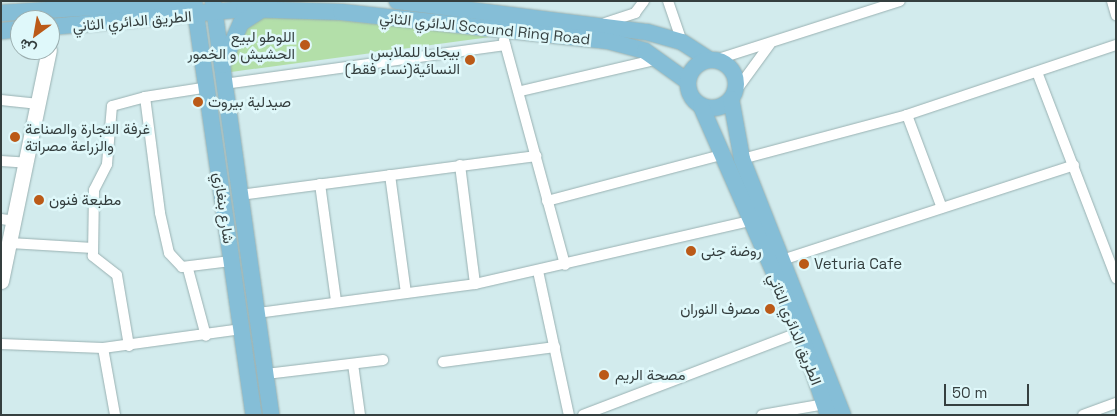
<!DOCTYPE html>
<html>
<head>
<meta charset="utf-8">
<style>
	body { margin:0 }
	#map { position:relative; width:1117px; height:416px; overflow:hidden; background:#d2ebed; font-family:"Space Grotesk",Vazirmatn,sans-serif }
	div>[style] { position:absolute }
	.green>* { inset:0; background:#b3dfa9 }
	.roads { filter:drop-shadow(0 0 1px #99b1b2) drop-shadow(0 0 1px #99b1b2) }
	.minor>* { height:10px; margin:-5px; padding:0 5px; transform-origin:5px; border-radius:5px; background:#fff }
	.secondary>* { height:15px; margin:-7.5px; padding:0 7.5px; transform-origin:7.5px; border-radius:7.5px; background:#fff }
	.primary>* { height:16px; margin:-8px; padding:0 8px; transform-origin:8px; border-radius:8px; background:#85bed7 }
	.primary>.ring { margin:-8px; padding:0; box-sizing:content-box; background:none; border:16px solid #85bed7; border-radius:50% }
	.dots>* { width:14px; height:14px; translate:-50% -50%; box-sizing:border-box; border:2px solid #dff8fa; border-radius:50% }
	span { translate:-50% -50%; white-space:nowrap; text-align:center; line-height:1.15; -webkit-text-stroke:5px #dff8fa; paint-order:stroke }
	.street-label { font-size:15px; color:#353f3f }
	.poi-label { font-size:15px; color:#353f3f }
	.right { translate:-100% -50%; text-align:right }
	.left { translate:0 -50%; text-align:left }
	.frame { position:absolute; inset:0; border:2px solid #353f3f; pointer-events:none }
	.north { position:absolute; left:10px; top:10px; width:50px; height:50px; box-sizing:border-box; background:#dff8fa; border:1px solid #9baeaf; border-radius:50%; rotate:212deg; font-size:14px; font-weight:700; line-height:20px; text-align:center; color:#353f3f }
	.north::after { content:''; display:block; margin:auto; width:18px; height:22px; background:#bb5a18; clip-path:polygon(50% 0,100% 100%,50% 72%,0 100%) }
	.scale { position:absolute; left:944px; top:384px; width:85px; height:22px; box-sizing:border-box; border:2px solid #353f3f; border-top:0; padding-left:6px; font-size:15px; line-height:18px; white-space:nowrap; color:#353f3f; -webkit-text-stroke:4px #dff8fa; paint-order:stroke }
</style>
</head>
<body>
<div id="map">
	<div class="green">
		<div style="clip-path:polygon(279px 13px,490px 37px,231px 72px,230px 54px,237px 35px,259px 17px)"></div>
	</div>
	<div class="roads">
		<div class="minor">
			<div style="left:668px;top:1px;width:43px;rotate:71.1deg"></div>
			<div style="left:1112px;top:1px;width:15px;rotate:74deg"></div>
			<div style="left:605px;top:23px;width:32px;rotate:-18deg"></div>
			<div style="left:635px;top:13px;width:15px;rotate:-53deg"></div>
			<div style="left:504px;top:40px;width:233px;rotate:74.8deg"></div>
			<div style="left:715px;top:60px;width:194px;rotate:-17.7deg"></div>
			<div style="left:1037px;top:72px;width:221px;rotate:69deg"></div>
			<div style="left:224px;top:84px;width:284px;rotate:-7.9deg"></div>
			<div style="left:209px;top:87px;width:65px;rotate:171.1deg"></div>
			<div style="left:145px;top:97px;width:117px;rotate:82.6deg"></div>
			<div style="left:160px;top:213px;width:41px;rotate:77.3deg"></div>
			<div style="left:169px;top:253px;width:19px;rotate:47deg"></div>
			<div style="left:182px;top:267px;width:49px;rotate:-7deg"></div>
			<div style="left:521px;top:91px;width:142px;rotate:-13.1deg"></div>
			<div style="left:735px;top:92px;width:59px;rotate:-53.9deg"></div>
			<div style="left:1px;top:100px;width:38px;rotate:6deg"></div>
			<div style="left:907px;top:115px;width:99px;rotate:69.4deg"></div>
			<div style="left:742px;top:159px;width:171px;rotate:-14.9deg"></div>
			<div style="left:907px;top:115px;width:220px;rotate:-18.5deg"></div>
			<div style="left:1px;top:161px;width:26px;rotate:4deg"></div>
			<div style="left:460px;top:165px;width:120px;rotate:82.8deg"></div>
			<div style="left:390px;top:175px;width:119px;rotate:82.3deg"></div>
			<div style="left:320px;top:184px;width:118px;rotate:82.2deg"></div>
			<div style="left:240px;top:195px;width:299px;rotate:-7.5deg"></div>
			<div style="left:547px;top:201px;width:184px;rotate:-14.8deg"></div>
			<div style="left:1px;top:219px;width:14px;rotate:8deg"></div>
			<div style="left:10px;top:243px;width:83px;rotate:3.4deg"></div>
			<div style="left:782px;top:260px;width:307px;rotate:-18deg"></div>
			<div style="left:188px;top:269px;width:69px;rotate:75deg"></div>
			<div style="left:538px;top:271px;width:147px;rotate:77.9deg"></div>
			<div style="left:258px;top:313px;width:219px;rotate:-7.6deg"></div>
			<div style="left:475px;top:284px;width:283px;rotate:-12.9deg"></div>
			<div style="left:1px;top:344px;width:102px;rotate:2.2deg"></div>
			<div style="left:103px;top:348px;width:140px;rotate:-7.8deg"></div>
			<div style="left:129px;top:346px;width:72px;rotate:-99.6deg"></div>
			<div style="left:117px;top:275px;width:31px;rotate:-142deg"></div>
			<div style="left:93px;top:256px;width:66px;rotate:-89.1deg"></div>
			<div style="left:94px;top:190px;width:29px;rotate:-63deg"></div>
			<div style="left:107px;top:164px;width:58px;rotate:-85.1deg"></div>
			<div style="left:112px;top:106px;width:34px;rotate:-15deg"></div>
			<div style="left:103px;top:348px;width:68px;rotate:79.8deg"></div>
			<div style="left:443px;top:362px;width:113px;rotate:-7.6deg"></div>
			<div style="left:353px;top:364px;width:51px;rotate:82.2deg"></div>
			<div style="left:266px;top:374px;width:118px;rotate:-6.8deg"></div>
			<div style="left:583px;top:415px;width:232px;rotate:-20.9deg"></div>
			<div style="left:762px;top:415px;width:64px;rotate:-9.9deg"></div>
			<div style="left:1083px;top:415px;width:35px;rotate:-20deg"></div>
		</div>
		<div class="secondary">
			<div style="left:1px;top:281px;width:236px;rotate:-78.3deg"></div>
		</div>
		<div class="primary">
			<div style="left:194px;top:1px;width:418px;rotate:81.8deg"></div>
			<div style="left:213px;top:1px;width:418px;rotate:82deg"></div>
			<div style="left:397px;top:1px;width:252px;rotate:7.1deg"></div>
			<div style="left:647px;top:32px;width:36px;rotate:16deg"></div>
			<div style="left:682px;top:42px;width:33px;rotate:33deg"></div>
			<div style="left:1px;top:13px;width:187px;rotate:-3.7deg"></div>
			<div style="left:50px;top:27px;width:195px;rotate:-5.3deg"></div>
			<div style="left:244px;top:9px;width:97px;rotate:1.8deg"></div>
			<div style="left:341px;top:12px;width:269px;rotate:6.2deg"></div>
			<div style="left:608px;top:41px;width:38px;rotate:15deg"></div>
			<div style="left:645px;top:51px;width:52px;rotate:35.5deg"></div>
			<div style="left:1px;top:31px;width:19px;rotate:-6deg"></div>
			<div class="ring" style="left:688px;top:60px;width:32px;height:32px"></div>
			<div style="left:222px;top:65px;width:46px;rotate:-65.7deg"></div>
			<div style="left:241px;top:23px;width:24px;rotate:-33deg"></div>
			<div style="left:731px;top:99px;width:61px;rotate:79.6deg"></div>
			<div style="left:742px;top:159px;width:275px;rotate:68.5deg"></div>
			<div style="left:701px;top:106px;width:247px;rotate:66.3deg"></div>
			<div style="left:800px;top:332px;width:88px;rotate:71.4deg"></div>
		</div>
	</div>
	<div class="dots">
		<div style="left:305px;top:45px;background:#bb5a18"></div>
		<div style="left:470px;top:60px;background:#bb5a18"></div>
		<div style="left:198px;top:102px;background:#bb5a18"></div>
		<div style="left:15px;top:137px;background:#bb5a18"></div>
		<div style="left:39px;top:200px;background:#bb5a18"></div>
		<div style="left:691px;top:251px;background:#bb5a18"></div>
		<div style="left:804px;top:264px;background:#bb5a18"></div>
		<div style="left:770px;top:309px;background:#bb5a18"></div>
		<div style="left:604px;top:375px;background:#bb5a18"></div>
	</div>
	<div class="street-label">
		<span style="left:132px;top:21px;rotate:-5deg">الطريق الدائري الثاني</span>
		<span style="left:485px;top:28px;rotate:6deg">الدائري الثاني Scound Ring Road</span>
		<span style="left:224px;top:208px;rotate:82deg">شارع بنغازي</span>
		<span style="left:795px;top:329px;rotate:68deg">الطريق الدائري الثاني</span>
	</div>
	<div class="poi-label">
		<span class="right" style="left:295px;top:45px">اللوطو لبيع<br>الحشيش و الخمور</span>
		<span class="right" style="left:460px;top:60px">بيجاما للملابس<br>النسائية(نساء فقط)</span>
		<span class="left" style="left:208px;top:102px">صيدلية بيروت</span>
		<span class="left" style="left:25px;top:137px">غرفة التجارة والصناعة<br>والزراعة مصراتة</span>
		<span class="left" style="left:49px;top:200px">مطبعة فنون</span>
		<span class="left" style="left:701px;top:251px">روضة جنى</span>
		<span class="left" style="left:814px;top:264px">Veturia Cafe</span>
		<span class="right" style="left:760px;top:309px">مصرف النوران</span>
		<span class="left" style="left:615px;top:375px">مصحة الريم</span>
	</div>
	<div class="frame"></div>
	<div class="north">ش</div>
	<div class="scale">50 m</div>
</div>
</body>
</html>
